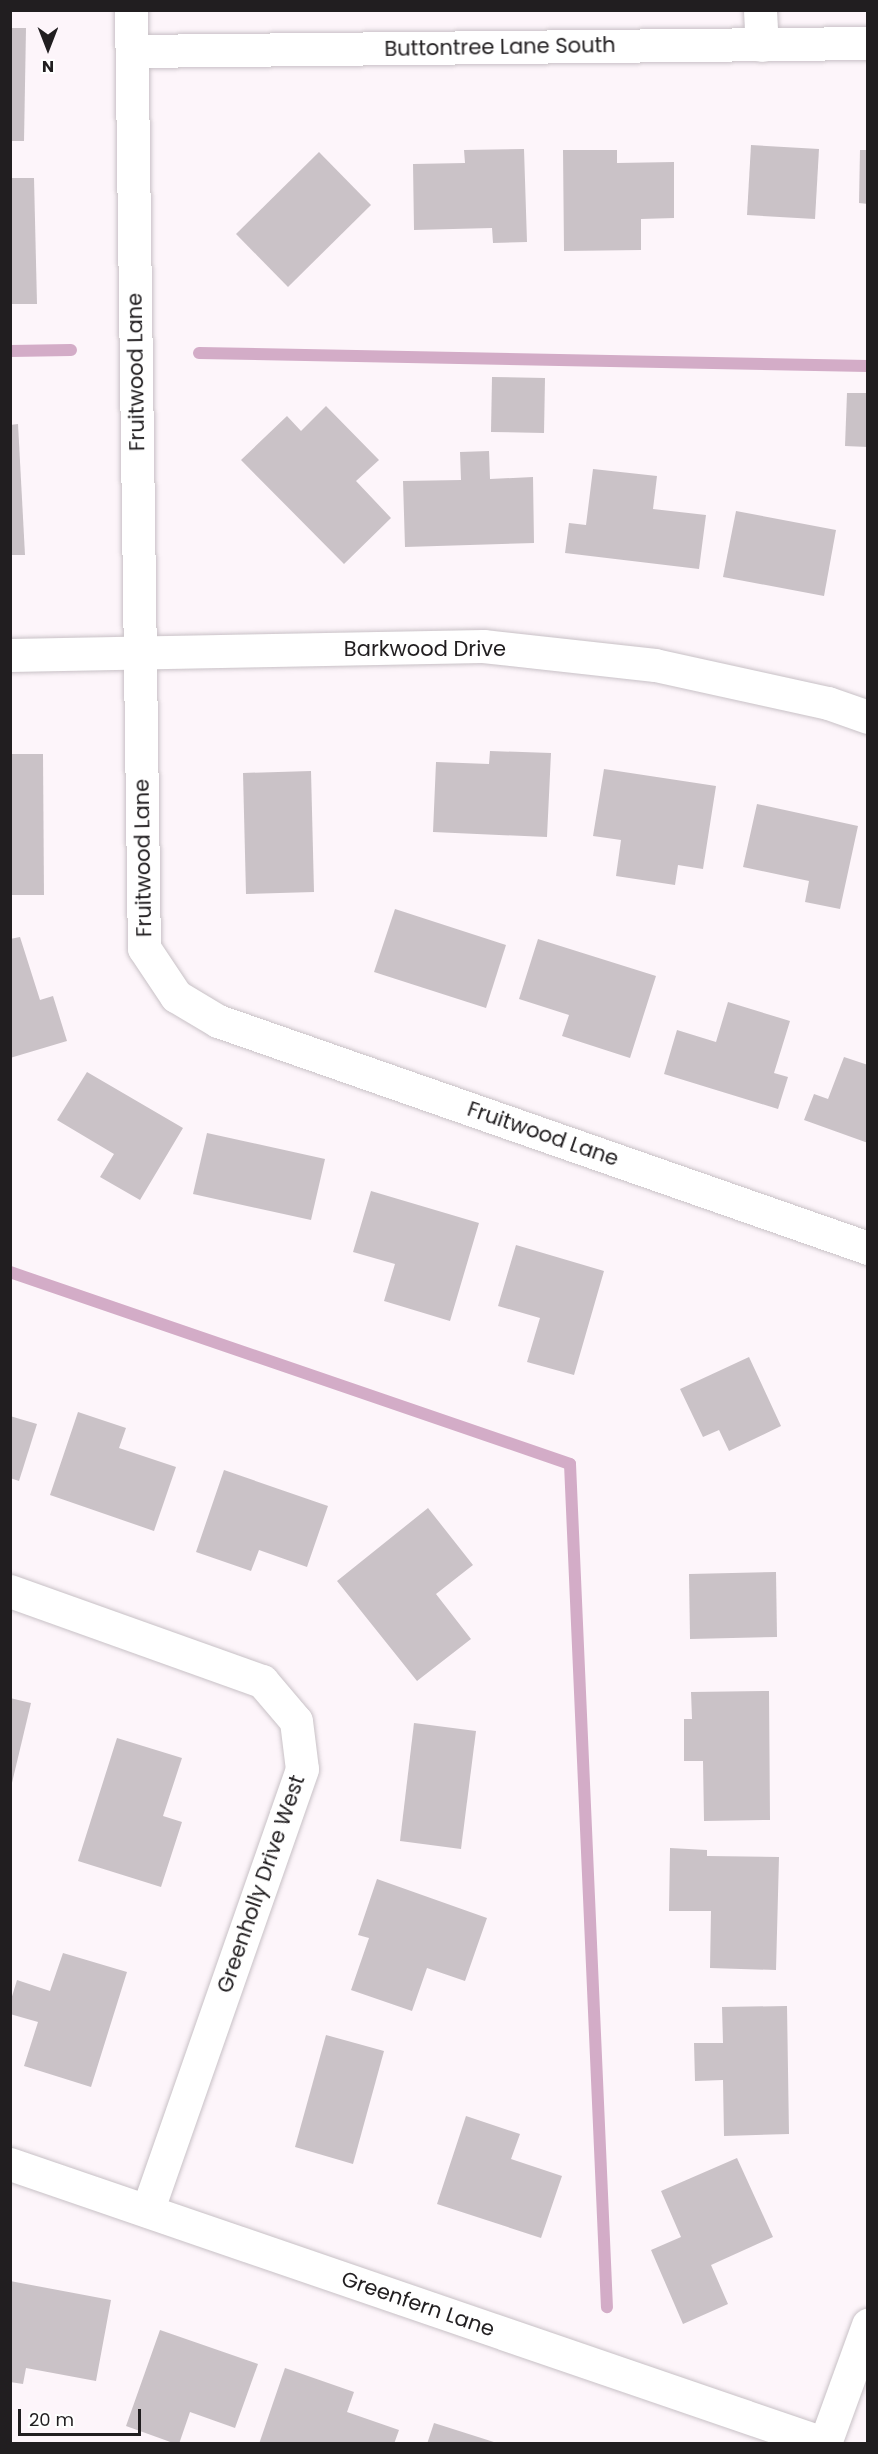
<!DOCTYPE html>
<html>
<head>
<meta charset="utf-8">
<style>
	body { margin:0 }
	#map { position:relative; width:878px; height:2454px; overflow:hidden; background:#fdf5fa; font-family:Poppins,sans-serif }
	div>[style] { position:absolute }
	.stream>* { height:12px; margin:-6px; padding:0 6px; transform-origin:6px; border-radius:6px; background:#d3acc7 }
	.building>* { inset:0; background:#cac2c7 }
	.roads { filter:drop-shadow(0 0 2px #c8c1c6) drop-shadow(0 0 2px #c8c1c6) }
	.minor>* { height:33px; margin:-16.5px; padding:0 16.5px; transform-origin:16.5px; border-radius:16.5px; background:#fff }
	span { translate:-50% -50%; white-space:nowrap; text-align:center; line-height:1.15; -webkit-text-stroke:6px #fff; paint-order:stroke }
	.street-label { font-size:21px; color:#211e20 }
	.frame { position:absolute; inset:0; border:12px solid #211e20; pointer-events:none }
	.north { position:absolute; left:18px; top:18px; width:60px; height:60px; -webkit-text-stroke:4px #fff; paint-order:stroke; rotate:180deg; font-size:16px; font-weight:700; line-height:24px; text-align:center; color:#211e20 }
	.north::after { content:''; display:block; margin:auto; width:21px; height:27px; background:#211e20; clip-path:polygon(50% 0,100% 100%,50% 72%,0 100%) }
	.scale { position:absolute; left:18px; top:2409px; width:123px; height:27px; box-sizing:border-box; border:3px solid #211e20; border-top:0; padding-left:8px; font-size:18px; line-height:21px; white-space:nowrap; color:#211e20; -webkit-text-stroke:4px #fff; paint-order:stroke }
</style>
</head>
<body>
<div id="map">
	<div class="stream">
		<div style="left:10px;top:351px;width:61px;rotate:-0.9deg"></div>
		<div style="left:199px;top:353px;width:669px;rotate:1.11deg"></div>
		<div style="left:10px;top:1272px;width:592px;rotate:18.92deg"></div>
		<div style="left:570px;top:1464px;width:844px;rotate:87.49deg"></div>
	</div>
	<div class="building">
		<div style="clip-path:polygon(10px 28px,26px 28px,24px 141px,10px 141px)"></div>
		<div style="clip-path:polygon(751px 145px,819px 149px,815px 219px,747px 215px)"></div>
		<div style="clip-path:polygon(524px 149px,527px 242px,493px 243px,492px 228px,414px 230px,413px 164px,465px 163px,464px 150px)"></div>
		<div style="clip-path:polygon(563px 150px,617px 150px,617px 163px,674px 162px,674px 218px,641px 219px,641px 250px,564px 251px)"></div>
		<div style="clip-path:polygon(860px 150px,868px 150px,868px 204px,859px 203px)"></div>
		<div style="clip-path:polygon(319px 152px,371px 205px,288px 287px,236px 234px)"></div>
		<div style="clip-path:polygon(10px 178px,34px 178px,37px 304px,10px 304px)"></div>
		<div style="clip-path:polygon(492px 377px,545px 378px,544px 433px,491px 432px)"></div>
		<div style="clip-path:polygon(847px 393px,868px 393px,868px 447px,845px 446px)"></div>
		<div style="clip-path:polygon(326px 406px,379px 460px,356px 481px,391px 518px,344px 564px,241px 460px,287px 416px,301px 431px)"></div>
		<div style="clip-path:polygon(18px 424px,25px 555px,10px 555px,10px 425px)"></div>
		<div style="clip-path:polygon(489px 451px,490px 479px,533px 477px,534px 543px,405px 547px,403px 481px,461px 480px,460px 452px)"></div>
		<div style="clip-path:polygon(593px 469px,657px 476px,653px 509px,706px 515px,699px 569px,565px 553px,569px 523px,586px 525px)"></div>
		<div style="clip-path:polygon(736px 511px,836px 530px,824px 596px,723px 577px)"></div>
		<div style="clip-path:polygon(490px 751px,551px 753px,547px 837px,433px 832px,436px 762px,489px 764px)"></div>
		<div style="clip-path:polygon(10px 754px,43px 754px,44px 895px,10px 895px)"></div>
		<div style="clip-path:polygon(604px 769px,716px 786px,703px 869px,678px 865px,675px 885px,616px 876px,621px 840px,593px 836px)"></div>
		<div style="clip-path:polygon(311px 771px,314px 892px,246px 894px,243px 773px)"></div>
		<div style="clip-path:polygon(757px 804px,858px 826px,840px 909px,805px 902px,809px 881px,743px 867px)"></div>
		<div style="clip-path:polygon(395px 909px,506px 945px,486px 1008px,374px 972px)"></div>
		<div style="clip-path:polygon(20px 937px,40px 1000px,53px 996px,67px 1041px,10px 1058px,10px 939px)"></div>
		<div style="clip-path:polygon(538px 939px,656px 976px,630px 1058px,562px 1036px,569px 1015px,519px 999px)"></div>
		<div style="clip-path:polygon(728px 1002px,790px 1021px,774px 1073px,788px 1077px,778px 1109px,664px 1074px,677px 1030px,716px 1042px)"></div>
		<div style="clip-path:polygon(844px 1057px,868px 1065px,868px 1143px,804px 1120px,814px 1094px,828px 1099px)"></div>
		<div style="clip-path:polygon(87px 1072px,183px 1128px,140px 1200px,100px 1177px,114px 1154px,57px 1120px)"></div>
		<div style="clip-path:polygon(207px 1133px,325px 1159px,311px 1220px,193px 1194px)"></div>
		<div style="clip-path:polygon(371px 1191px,479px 1223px,450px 1321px,384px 1301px,395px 1264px,353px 1252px)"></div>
		<div style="clip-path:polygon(516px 1245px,604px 1271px,574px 1375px,527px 1362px,540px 1318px,498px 1306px)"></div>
		<div style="clip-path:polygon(749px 1357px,781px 1426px,729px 1451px,719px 1430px,703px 1437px,680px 1389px)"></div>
		<div style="clip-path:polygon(78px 1412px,126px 1428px,119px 1448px,176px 1467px,154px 1531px,50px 1495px)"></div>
		<div style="clip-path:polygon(10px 1416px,37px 1424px,19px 1481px,10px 1478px)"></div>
		<div style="clip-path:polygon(224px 1470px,328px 1506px,307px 1567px,259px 1550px,251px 1571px,196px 1552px)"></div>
		<div style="clip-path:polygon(428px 1508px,473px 1565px,436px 1594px,471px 1639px,417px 1681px,337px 1581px)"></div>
		<div style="clip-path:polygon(776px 1572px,777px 1637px,690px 1639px,689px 1574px)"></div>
		<div style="clip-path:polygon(769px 1691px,770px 1820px,704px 1821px,703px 1761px,684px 1761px,684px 1719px,692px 1719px,691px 1692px)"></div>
		<div style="clip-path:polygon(10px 1698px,31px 1703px,11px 1787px,10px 1787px)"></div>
		<div style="clip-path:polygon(414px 1723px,476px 1731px,461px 1849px,400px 1841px)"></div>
		<div style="clip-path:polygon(117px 1738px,182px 1758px,163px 1816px,182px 1822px,161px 1887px,78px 1861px)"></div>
		<div style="clip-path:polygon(670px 1848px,707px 1850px,707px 1856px,779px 1857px,776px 1970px,710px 1968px,711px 1911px,669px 1911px)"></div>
		<div style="clip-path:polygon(377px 1879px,487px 1918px,465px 1981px,427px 1968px,412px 2011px,351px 1990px,369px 1938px,358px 1935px)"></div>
		<div style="clip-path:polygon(63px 1953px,127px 1972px,91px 2087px,24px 2066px,38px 2022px,10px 2014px,10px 2003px,17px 1980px,50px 1991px)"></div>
		<div style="clip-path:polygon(787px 2006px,789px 2134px,724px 2136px,723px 2080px,695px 2081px,694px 2043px,723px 2043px,722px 2007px)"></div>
		<div style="clip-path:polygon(326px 2035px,384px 2051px,353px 2164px,295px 2147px)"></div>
		<div style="clip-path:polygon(466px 2116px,520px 2134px,511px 2159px,562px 2176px,541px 2238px,437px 2204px)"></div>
		<div style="clip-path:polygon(737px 2158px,773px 2237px,711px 2265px,728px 2304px,683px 2324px,651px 2250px,681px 2237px,661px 2191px)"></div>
		<div style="clip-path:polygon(10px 2281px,111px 2300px,96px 2381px,26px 2368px,23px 2384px,10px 2382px)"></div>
		<div style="clip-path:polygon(160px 2330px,258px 2364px,235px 2428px,190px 2412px,179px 2444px,176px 2444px,126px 2426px)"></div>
		<div style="clip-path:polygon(285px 2368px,354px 2392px,347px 2412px,399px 2430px,394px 2444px,259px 2444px)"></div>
		<div style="clip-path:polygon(434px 2423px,497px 2443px,497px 2444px,427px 2444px)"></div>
	</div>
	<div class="roads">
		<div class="minor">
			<div style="left:131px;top:10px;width:938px;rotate:89.21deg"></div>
			<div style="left:144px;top:948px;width:58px;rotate:56.3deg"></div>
			<div style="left:176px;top:996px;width:49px;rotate:30.8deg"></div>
			<div style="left:218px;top:1021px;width:688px;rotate:19.25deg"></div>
			<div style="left:760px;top:10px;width:35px;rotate:87deg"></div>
			<div style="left:132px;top:51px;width:736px;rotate:-0.62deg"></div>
			<div style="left:10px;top:655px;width:473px;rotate:-1.1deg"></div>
			<div style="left:483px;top:646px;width:173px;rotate:6.3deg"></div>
			<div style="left:655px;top:665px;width:177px;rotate:12.4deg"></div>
			<div style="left:828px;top:703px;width:42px;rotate:19.3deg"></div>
			<div style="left:10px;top:1591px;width:268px;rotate:19.7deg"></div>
			<div style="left:262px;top:1681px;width:52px;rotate:49.6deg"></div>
			<div style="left:296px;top:1721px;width:48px;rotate:82.9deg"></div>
			<div style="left:302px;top:1769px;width:468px;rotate:109.3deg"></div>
			<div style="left:10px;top:2164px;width:863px;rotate:18.94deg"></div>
			<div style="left:825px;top:2443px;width:126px;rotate:-70deg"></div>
		</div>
	</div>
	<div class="street-label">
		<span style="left:500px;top:47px;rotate:-1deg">Buttontree Lane South</span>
		<span style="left:136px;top:372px;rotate:-91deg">Fruitwood Lane</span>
		<span style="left:425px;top:649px">Barkwood Drive</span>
		<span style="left:143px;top:858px;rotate:-91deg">Fruitwood Lane</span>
		<span style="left:543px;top:1134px;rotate:19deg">Fruitwood Lane</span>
		<span style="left:261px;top:1884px;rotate:-71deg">Greenholly Drive West</span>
		<span style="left:418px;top:2304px;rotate:19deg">Greenfern Lane</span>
	</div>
	<div class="frame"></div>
	<div class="north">N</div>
	<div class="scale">20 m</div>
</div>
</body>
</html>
